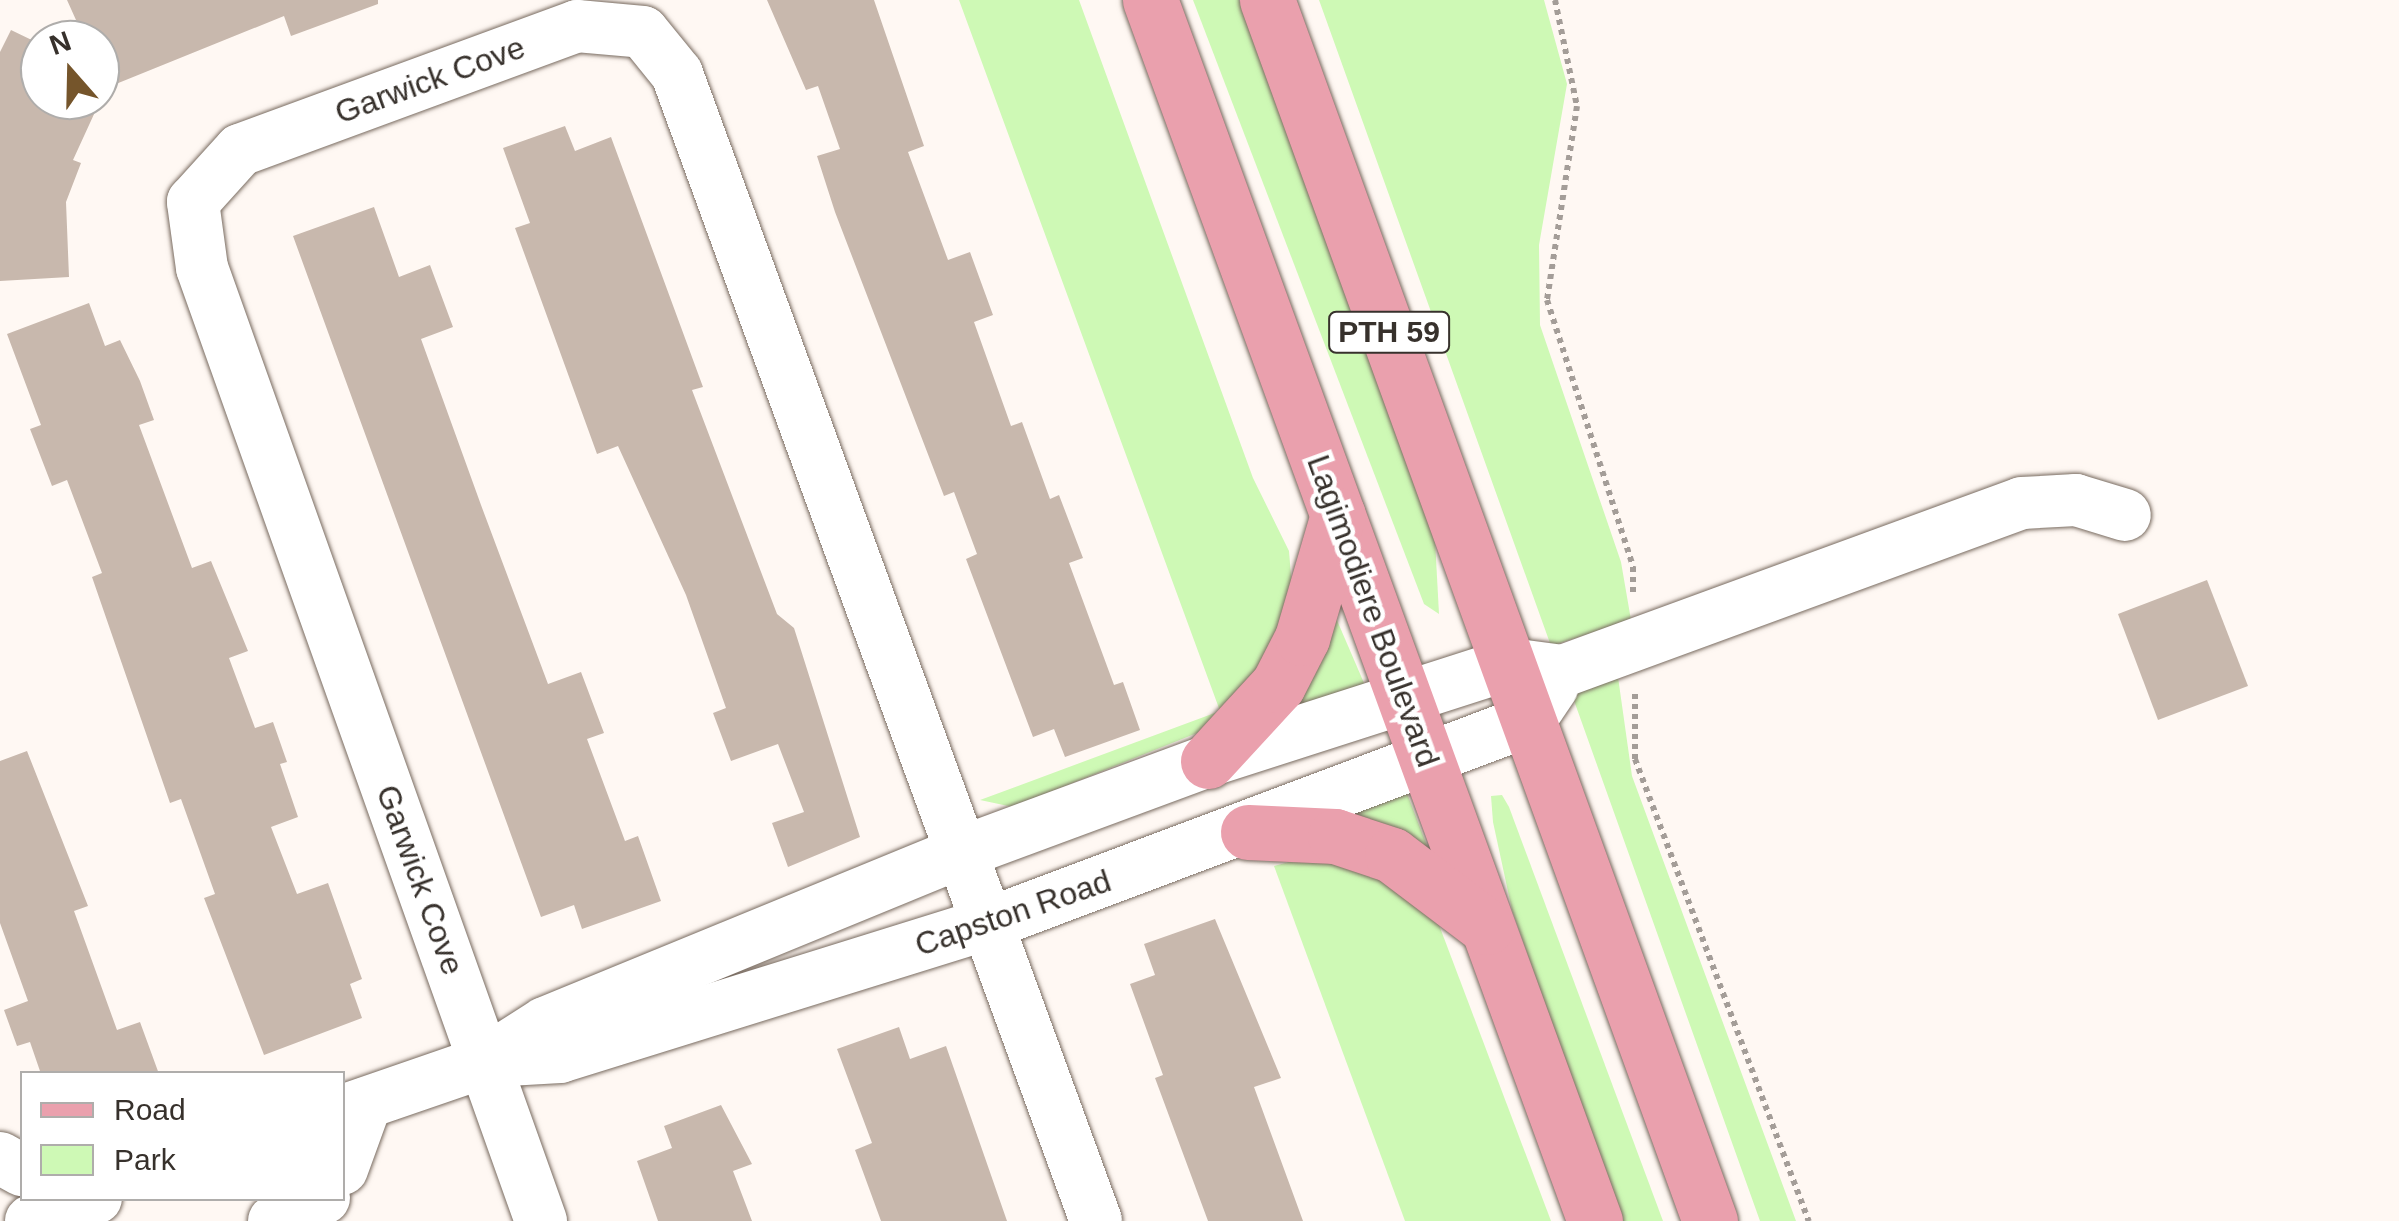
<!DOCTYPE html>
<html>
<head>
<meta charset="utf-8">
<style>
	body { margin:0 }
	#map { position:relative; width:2399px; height:1221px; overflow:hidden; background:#fff8f3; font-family:Helvetica,sans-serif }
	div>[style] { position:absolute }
	.green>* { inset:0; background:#cef9b5 }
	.building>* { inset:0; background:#c8b8ad }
	.path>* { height:6px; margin-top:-3px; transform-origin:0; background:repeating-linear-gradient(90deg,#a49d98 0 5px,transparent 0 10px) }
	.roads { filter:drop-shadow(0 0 2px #796b60) drop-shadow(0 0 2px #796b60) }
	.minor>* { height:52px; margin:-26px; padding:0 26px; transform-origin:26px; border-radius:26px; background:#fff }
	.major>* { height:55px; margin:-27.5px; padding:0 27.5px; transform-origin:27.5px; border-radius:27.5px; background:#eaa0ad }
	span { translate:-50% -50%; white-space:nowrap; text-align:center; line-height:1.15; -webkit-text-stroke:9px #fff; paint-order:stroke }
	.shield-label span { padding:2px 8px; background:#fff; border:2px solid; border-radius:8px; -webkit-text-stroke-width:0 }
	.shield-label { font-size:30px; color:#37312c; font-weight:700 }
	.street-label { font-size:32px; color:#37312c }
	.legend { position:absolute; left:20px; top:1071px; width:325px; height:130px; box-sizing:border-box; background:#fff; border:2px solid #afadab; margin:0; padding:12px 18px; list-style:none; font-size:30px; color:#37312c }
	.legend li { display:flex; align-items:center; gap:20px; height:50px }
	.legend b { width:50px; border:2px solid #afadab }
	.north { position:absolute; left:20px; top:20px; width:100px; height:100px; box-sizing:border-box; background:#fff; border:2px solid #afadab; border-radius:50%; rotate:340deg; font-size:28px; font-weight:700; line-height:40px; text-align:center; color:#37312c }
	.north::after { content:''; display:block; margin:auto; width:35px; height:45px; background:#75552b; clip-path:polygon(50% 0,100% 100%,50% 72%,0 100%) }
</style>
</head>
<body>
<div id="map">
	<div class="green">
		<div style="clip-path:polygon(959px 0,1079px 0,1253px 478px,1289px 551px,1292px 588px,1270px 660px,1202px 731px,1013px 807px,980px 800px,1220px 711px)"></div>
		<div style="clip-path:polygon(1193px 0,1239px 0,1435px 540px,1439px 614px,1424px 604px)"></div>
		<div style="clip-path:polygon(1319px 0,1544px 0,1567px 84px,1539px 245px,1540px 325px,1621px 562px,1631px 620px,1551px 646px)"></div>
		<div style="clip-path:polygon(1336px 618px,1367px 690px,1280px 709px)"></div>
		<div style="clip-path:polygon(1618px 677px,1632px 776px,1796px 1221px,1760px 1221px,1572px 695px)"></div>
		<div style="clip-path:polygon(1405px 788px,1429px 851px,1426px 853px,1348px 810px)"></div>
		<div style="clip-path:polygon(1502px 795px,1509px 807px,1663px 1221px,1621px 1221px,1512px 910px,1493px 822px,1491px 796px)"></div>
		<div style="clip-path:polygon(1304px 858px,1367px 868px,1433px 909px,1551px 1221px,1405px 1221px,1274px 866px)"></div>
	</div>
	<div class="building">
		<div style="clip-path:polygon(67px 0,378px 0,378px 4px,291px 36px,284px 16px,106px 88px,73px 160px,81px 163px,66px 202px,69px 277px,0 281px,0 52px,11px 30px,40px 44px,40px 100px,100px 100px,100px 40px,85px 40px)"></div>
		<div style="clip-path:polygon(767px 0,874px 0,924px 146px,908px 152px,948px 260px,970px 252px,993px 315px,974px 322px,1011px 426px,1022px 422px,1050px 499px,1059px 495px,1083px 558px,1069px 563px,1114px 685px,1123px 682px,1140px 730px,1065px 757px,1054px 729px,1033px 737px,966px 559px,977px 554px,954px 492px,944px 496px,835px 212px,817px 156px,840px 149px,818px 86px,806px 90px)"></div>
		<div style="clip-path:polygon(565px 126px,575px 151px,611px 137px,703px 387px,692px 390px,777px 614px,794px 628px,860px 837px,788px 867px,772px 823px,804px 812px,778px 744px,731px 761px,713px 713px,726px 708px,686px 595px,618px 446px,597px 454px,515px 228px,530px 223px,503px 148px)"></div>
		<div style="clip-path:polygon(374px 207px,399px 277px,430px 265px,453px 327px,421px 339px,481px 505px,548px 684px,581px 672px,604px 733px,587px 739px,625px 841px,638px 836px,661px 901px,582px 929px,574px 905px,541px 917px,293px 236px)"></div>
		<div style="clip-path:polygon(89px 303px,105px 346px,120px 340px,140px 381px,154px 420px,139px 425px,192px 568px,211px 561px,248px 651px,229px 658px,255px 728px,273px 722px,287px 762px,280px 764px,298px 817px,271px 827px,297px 894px,328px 883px,362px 979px,350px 984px,362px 1018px,264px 1055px,204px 898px,215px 894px,181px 799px,170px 803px,92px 577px,102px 573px,67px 480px,52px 486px,30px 429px,41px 425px,7px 334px)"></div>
		<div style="clip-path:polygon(2207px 580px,2248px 686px,2158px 720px,2118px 614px)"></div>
		<div style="clip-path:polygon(27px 751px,88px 906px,74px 911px,117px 1030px,140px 1022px,159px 1074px,41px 1074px,30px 1042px,17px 1046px,4px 1010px,28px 1001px,0 923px,0 761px)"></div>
		<div style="clip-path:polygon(1215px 919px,1281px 1078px,1254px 1087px,1303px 1221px,1208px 1221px,1155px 1078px,1163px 1075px,1130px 984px,1155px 975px,1144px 944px)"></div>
		<div style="clip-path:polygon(899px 1027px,910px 1059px,946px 1046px,1007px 1221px,881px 1221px,855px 1150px,872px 1143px,837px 1049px)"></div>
		<div style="clip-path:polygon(721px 1105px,752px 1164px,733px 1171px,752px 1221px,658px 1221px,637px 1161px,672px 1148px,664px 1126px)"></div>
	</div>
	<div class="path">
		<div style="left:1555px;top:0;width:108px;rotate:78.3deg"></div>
		<div style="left:1577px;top:106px;width:196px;rotate:98.8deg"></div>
		<div style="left:1547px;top:300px;width:281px;rotate:72.1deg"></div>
		<div style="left:1633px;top:567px;width:29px;rotate:90deg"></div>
		<div style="left:1635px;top:694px;width:65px;rotate:90deg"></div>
		<div style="left:1635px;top:759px;width:494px;rotate:69.4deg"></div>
	</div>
	<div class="roads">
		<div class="minor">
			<div style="left:490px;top:1061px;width:70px;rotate:-3.3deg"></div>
			<div style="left:560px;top:1057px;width:445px;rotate:-17.3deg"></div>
			<div style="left:985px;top:925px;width:582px;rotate:-20.61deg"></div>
			<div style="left:1530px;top:720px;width:40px;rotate:-56deg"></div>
			<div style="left:342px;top:1111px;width:150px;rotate:-19deg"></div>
			<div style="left:484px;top:1062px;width:72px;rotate:-32.6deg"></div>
			<div style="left:545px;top:1023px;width:451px;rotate:-22.3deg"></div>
			<div style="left:962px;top:852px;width:262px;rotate:-20.3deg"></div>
			<div style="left:1208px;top:761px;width:317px;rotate:-17.8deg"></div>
			<div style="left:1510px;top:664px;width:53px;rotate:7.5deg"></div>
			<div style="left:1563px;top:671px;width:489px;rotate:-20.1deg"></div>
			<div style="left:2022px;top:503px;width:54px;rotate:-3.2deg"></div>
			<div style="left:2076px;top:500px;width:51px;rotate:17deg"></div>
			<div style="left:0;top:1158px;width:25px;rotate:29deg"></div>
			<div style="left:342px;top:1169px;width:70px;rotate:-70deg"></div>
			<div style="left:31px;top:1221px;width:69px;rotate:-19.5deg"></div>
			<div style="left:274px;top:1221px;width:55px;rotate:-24.7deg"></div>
			<div style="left:541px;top:1221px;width:1011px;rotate:-109.58deg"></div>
			<div style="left:202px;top:268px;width:67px;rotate:-97.8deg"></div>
			<div style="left:193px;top:202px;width:70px;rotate:-47.9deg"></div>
			<div style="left:240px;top:150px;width:359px;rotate:-20.2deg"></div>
			<div style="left:577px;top:26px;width:66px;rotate:5.2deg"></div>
			<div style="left:643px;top:32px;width:54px;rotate:51deg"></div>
			<div style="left:677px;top:74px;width:1221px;rotate:69.93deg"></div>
		</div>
		<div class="major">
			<div style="left:1150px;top:0;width:1300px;rotate:69.98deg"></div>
			<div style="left:1267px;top:0;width:1299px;rotate:70.06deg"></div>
			<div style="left:1208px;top:761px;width:103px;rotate:-47.4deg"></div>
			<div style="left:1278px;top:685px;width:53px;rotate:-62.9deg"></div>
			<div style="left:1302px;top:638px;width:128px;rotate:-73.7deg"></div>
			<div style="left:1248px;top:832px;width:87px;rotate:2.6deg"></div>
			<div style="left:1335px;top:836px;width:60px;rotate:18.4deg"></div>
			<div style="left:1392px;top:855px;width:119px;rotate:37.2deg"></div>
		</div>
	</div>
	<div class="shield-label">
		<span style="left:1389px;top:332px">PTH 59</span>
	</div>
	<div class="street-label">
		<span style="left:430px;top:80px;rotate:-20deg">Garwick Cove</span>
		<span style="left:1373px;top:611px;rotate:70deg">Lagimodiere Boulevard</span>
		<span style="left:420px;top:880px;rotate:70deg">Garwick Cove</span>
		<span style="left:1013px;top:913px;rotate:-19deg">Capston Road</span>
	</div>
	<ul class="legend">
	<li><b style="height:12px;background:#eaa0ad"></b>Road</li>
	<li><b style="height:28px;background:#cef9b5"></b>Park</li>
	</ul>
	<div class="north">N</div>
</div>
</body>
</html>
